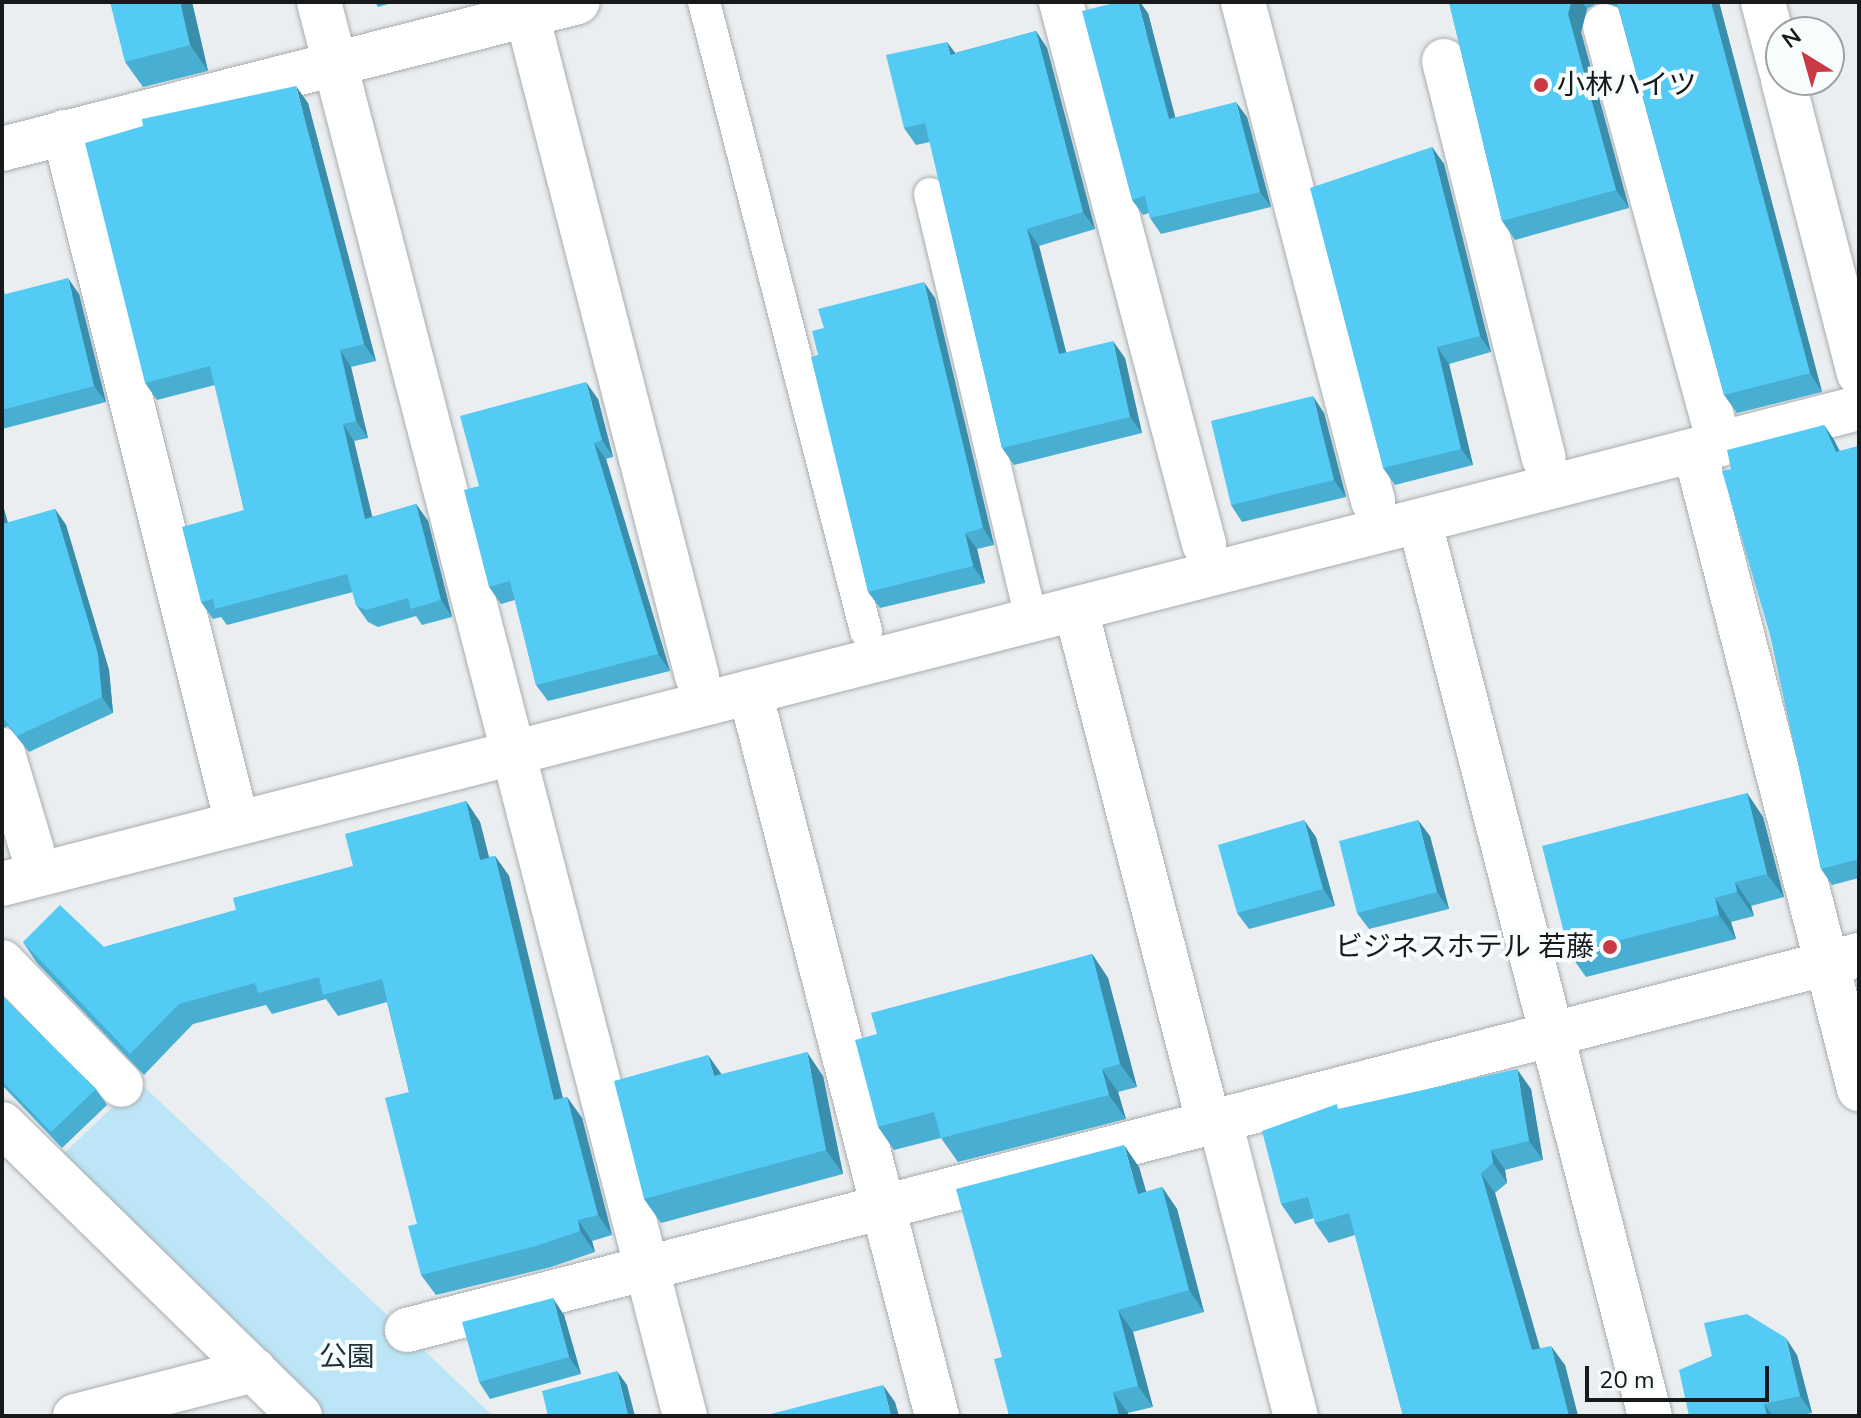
<!DOCTYPE html>
<html>
<head>
<meta charset="utf-8">
<style>
	body { margin:0 }
	#map { position:relative; width:1861px; height:1418px; overflow:hidden; background:#eaeef0; font-family:"Nunito Sans","Noto Sans JP",sans-serif }
	div>[style] { position:absolute }
	.green>* { inset:0; background:#bce6f7 }
	.roads { filter:drop-shadow(0 0 2px #a9adaf) drop-shadow(0 0 2px #a9adaf) }
	.lane>* { height:32px; margin:-16px; padding:0 16px; transform-origin:16px; border-radius:16px; background:#fff }
	.street>* { height:44px; margin:-22px; padding:0 22px; transform-origin:22px; border-radius:22px; background:#fff }
	.secondary>* { height:44px; margin:-22px; padding:0 22px; transform-origin:22px; border-radius:22px; background:#fff }
	.wall>* { inset:0; background:#48afd2 }
	.shaded-wall>* { inset:0; background:#3b8eab }
	.building>* { inset:0; background:#54cbf4 }
	.dots>* { width:22px; height:22px; translate:-50% -50%; box-sizing:border-box; border:4px solid #f7fcfd; border-radius:50% }
	span { translate:-50% -50%; white-space:nowrap; text-align:center; line-height:1.15; -webkit-text-stroke:8px #f7fcfd; paint-order:stroke }
	.poi-label { font-size:28px; color:#17191a }
	.left { translate:0 -50%; text-align:left }
	.right { translate:-100% -50%; text-align:right }
	.park-label { font-size:28px; color:#1d323a }
	.frame { position:absolute; inset:0; border:4px solid #17191a; pointer-events:none }
	.north { position:absolute; left:1765px; top:16px; width:80px; height:80px; box-sizing:border-box; background:#f7fcfd; border:2px solid #9da1a2; border-radius:50%; rotate:323deg; font-size:22px; font-weight:700; line-height:32px; text-align:center; color:#17191a }
	.north::after { content:''; display:block; margin:auto; width:28px; height:36px; background:#ca3a45; clip-path:polygon(50% 0,100% 100%,50% 72%,0 100%) }
	.scale { position:absolute; left:1585px; top:1366px; width:184px; height:36px; box-sizing:border-box; border:4px solid #17191a; border-top:0; padding-left:10px; font-size:24px; line-height:28px; white-space:nowrap; color:#17191a; -webkit-text-stroke:6px #f7fcfd; paint-order:stroke }
</style>
</head>
<body>
<div id="map">
	<div class="green">
		<div style="clip-path:polygon(139px 1082px,387px 1315px,493px 1416px,323px 1416px,62px 1155px)"></div>
	</div>
	<div class="roads">
		<div class="lane">
			<div style="left:704px;top:2px;width:650px;rotate:75.56deg"></div>
			<div style="left:930px;top:194px;width:439px;rotate:76.6deg"></div>
		</div>
		<div class="street">
			<div style="left:319px;top:2px;width:1461px;rotate:75.49deg"></div>
			<div style="left:1061px;top:2px;width:561px;rotate:75.22deg"></div>
			<div style="left:1243px;top:2px;width:516px;rotate:75.4deg"></div>
			<div style="left:1763px;top:2px;width:71px;rotate:75.4deg"></div>
			<div style="left:527px;top:15px;width:683px;rotate:75.58deg"></div>
			<div style="left:1605px;top:26px;width:434px;rotate:74.7deg"></div>
			<div style="left:1444px;top:61px;width:410px;rotate:75.9deg"></div>
			<div style="left:1783px;top:80px;width:303px;rotate:75.5deg"></div>
			<div style="left:64px;top:132px;width:688px;rotate:75.94deg"></div>
			<div style="left:2px;top:149px;width:594px;rotate:-14.32deg"></div>
			<div style="left:1695px;top:451px;width:659px;rotate:75.58deg"></div>
			<div style="left:1420px;top:523px;width:922px;rotate:75.56deg"></div>
			<div style="left:1076px;top:610px;width:531px;rotate:75.49deg"></div>
			<div style="left:750px;top:692px;width:748px;rotate:75.52deg"></div>
			<div style="left:2px;top:750px;width:104px;rotate:73.3deg"></div>
			<div style="left:2px;top:962px;width:171px;rotate:45.9deg"></div>
			<div style="left:1220px;top:1121px;width:305px;rotate:75.6deg"></div>
			<div style="left:2px;top:1124px;width:417px;rotate:44.4deg"></div>
			<div style="left:407px;top:1330px;width:1500px;rotate:-14.48deg"></div>
			<div style="left:75px;top:1416px;width:185px;rotate:-14.4deg"></div>
		</div>
		<div class="secondary">
			<div style="left:2px;top:884px;width:1917px;rotate:-14.38deg"></div>
		</div>
	</div>
	<div class="wall">
		<div style="clip-path:polygon(192px 2px,208px 71px,143px 87px,125px 62px)"></div>
		<div style="clip-path:polygon(375px 2px,395px 2px,378px 7px)"></div>
		<div style="clip-path:polygon(1449px 2px,1599px 2px,1587px 9px,1581px 32px,1629px 208px,1515px 240px,1502px 221px)"></div>
		<div style="clip-path:polygon(1600px 2px,1719px 2px,1822px 392px,1737px 413px,1724px 395px,1618px 7px)"></div>
		<div style="clip-path:polygon(1148px 13px,1175px 118px,1247px 117px,1271px 207px,1161px 234px,1150px 218px,1149px 213px,1143px 215px,1132px 200px)"></div>
		<div style="clip-path:polygon(1036px 31px,1047px 48px,1095px 229px,1039px 246px,1066px 353px,1125px 358px,1142px 433px,1014px 465px,1002px 448px,930px 142px,916px 145px,904px 128px,955px 53px)"></div>
		<div style="clip-path:polygon(308px 103px,376px 361px,351px 367px,368px 438px,354px 441px,372px 517px,416px 504px,428px 521px,452px 617px,422px 625px,416px 616px,378px 627px,368px 622px,356px 605px,353px 592px,227px 625px,221px 617px,213px 619px,201px 602px,244px 510px,215px 385px,157px 400px,145px 383px)"></div>
		<div style="clip-path:polygon(1432px 147px,1444px 164px,1491px 352px,1449px 364px,1473px 465px,1395px 485px,1383px 468px)"></div>
		<div style="clip-path:polygon(2px 284px,5px 295px,79px 294px,106px 402px,2px 429px)"></div>
		<div style="clip-path:polygon(935px 298px,994px 545px,977px 549px,985px 583px,880px 608px,868px 592px,818px 355px)"></div>
		<div style="clip-path:polygon(598px 399px,613px 457px,606px 459px,670px 671px,548px 701px,536px 685px,515px 600px,501px 604px,489px 587px,479px 486px)"></div>
		<div style="clip-path:polygon(1324px 413px,1346px 497px,1242px 522px,1231px 505px)"></div>
		<div style="clip-path:polygon(1824px 425px,1834px 440px,1840px 451px,1859px 446px,1859px 878px,1832px 885px,1821px 869px,1771px 638px,1731px 469px)"></div>
		<div style="clip-path:polygon(2px 502px,8px 523px,55px 509px,66px 525px,109px 670px,113px 713px,29px 752px,8px 726px,2px 728px)"></div>
		<div style="clip-path:polygon(1747px 793px,1763px 817px,1784px 897px,1751px 906px,1754px 916px,1731px 922px,1736px 939px,1586px 977px,1569px 953px)"></div>
		<div style="clip-path:polygon(466px 801px,480px 822px,489px 857px,495px 856px,509px 876px,563px 1098px,567px 1097px,582px 1118px,612px 1235px,592px 1241px,595px 1252px,551px 1267px,436px 1295px,421px 1275px,409px 1092px,387px 1002px,338px 1016px,326px 999px,272px 1014px,266px 1005px,193px 1024px,144px 1075px,37px 963px,23px 942px,104px 947px,236px 910px,353px 866px)"></div>
		<div style="clip-path:polygon(1430px 836px,1449px 909px,1369px 929px,1357px 913px)"></div>
		<div style="clip-path:polygon(1316px 837px,1335px 906px,1249px 929px,1237px 913px)"></div>
		<div style="clip-path:polygon(1092px 954px,1108px 978px,1137px 1087px,1118px 1092px,1126px 1119px,958px 1162px,941px 1138px,894px 1150px,878px 1127px,877px 1034px)"></div>
		<div style="clip-path:polygon(2px 996px,96px 1089px,107px 1105px,62px 1148px,2px 1085px)"></div>
		<div style="clip-path:polygon(722px 1074px,823px 1076px,843px 1174px,661px 1223px,644px 1199px)"></div>
		<div style="clip-path:polygon(1531px 1089px,1543px 1160px,1505px 1170px,1507px 1183px,1495px 1193px,1540px 1348px,1565px 1365px,1578px 1416px,1403px 1416px,1355px 1235px,1329px 1243px,1315px 1223px,1314px 1218px,1295px 1224px,1281px 1204px,1340px 1109px)"></div>
		<div style="clip-path:polygon(1139px 1167px,1146px 1192px,1162px 1187px,1177px 1209px,1204px 1312px,1133px 1332px,1153px 1407px,1128px 1413px,1128px 1416px,1009px 1416px,1002px 1357px)"></div>
		<div style="clip-path:polygon(564px 1315px,581px 1374px,490px 1399px,479px 1382px)"></div>
		<div style="clip-path:polygon(1797px 1355px,1812px 1413px,1798px 1416px,1689px 1416px)"></div>
	</div>
	<div class="shaded-wall">
		<div style="clip-path:polygon(180px 2px,192px 2px,208px 71px,190px 45px)"></div>
		<div style="clip-path:polygon(1138px 2px,1140px 2px,1148px 13px,1180px 135px,1169px 119px)"></div>
		<div style="clip-path:polygon(1571px 2px,1582px 2px,1587px 9px,1581px 32px,1629px 208px,1616px 190px,1568px 14px)"></div>
		<div style="clip-path:polygon(1711px 2px,1719px 2px,1822px 392px,1810px 373px)"></div>
		<div style="clip-path:polygon(1036px 31px,1047px 48px,1095px 229px,1083px 212px)"></div>
		<div style="clip-path:polygon(947px 42px,959px 58px,950px 55px)"></div>
		<div style="clip-path:polygon(296px 86px,308px 103px,376px 361px,364px 344px)"></div>
		<div style="clip-path:polygon(1236px 102px,1247px 117px,1271px 207px,1260px 192px)"></div>
		<div style="clip-path:polygon(1432px 147px,1444px 164px,1491px 352px,1480px 336px)"></div>
		<div style="clip-path:polygon(1027px 229px,1039px 246px,1071px 371px,1059px 354px)"></div>
		<div style="clip-path:polygon(68px 278px,79px 294px,106px 402px,94px 386px)"></div>
		<div style="clip-path:polygon(924px 282px,935px 298px,994px 545px,983px 528px)"></div>
		<div style="clip-path:polygon(1113px 341px,1125px 358px,1142px 433px,1130px 417px)"></div>
		<div style="clip-path:polygon(1437px 347px,1449px 364px,1473px 465px,1461px 449px)"></div>
		<div style="clip-path:polygon(340px 350px,351px 367px,368px 438px,356px 421px)"></div>
		<div style="clip-path:polygon(586px 382px,598px 399px,613px 457px,602px 440px)"></div>
		<div style="clip-path:polygon(1313px 396px,1324px 413px,1346px 497px,1334px 480px)"></div>
		<div style="clip-path:polygon(343px 424px,354px 441px,377px 536px,365px 519px)"></div>
		<div style="clip-path:polygon(1824px 425px,1834px 440px,1847px 467px,1836px 452px)"></div>
		<div style="clip-path:polygon(594px 443px,606px 459px,670px 671px,658px 654px)"></div>
		<div style="clip-path:polygon(2px 502px,13px 541px,2px 526px)"></div>
		<div style="clip-path:polygon(416px 504px,428px 521px,452px 617px,441px 600px)"></div>
		<div style="clip-path:polygon(55px 509px,66px 525px,109px 670px,113px 713px,102px 697px)"></div>
		<div style="clip-path:polygon(965px 533px,977px 549px,985px 583px,973px 566px)"></div>
		<div style="clip-path:polygon(1747px 793px,1763px 817px,1784px 897px,1767px 874px)"></div>
		<div style="clip-path:polygon(466px 801px,480px 822px,495px 881px,480px 860px)"></div>
		<div style="clip-path:polygon(1304px 820px,1316px 837px,1335px 906px,1323px 889px)"></div>
		<div style="clip-path:polygon(1418px 820px,1430px 836px,1449px 909px,1437px 892px)"></div>
		<div style="clip-path:polygon(495px 856px,509px 876px,568px 1121px,554px 1100px)"></div>
		<div style="clip-path:polygon(1735px 882px,1751px 906px,1754px 916px,1737px 892px)"></div>
		<div style="clip-path:polygon(1715px 898px,1731px 922px,1736px 939px,1719px 915px)"></div>
		<div style="clip-path:polygon(1092px 954px,1108px 978px,1137px 1087px,1120px 1064px)"></div>
		<div style="clip-path:polygon(807px 1052px,823px 1076px,843px 1174px,826px 1150px)"></div>
		<div style="clip-path:polygon(708px 1055px,725px 1079px,714px 1076px)"></div>
		<div style="clip-path:polygon(1102px 1069px,1118px 1092px,1126px 1119px,1109px 1095px)"></div>
		<div style="clip-path:polygon(1517px 1069px,1531px 1089px,1543px 1160px,1529px 1141px)"></div>
		<div style="clip-path:polygon(567px 1097px,582px 1118px,612px 1235px,598px 1215px)"></div>
		<div style="clip-path:polygon(1124px 1145px,1139px 1167px,1153px 1215px,1138px 1194px)"></div>
		<div style="clip-path:polygon(1491px 1150px,1505px 1170px,1507px 1183px,1493px 1163px)"></div>
		<div style="clip-path:polygon(1481px 1173px,1495px 1193px,1546px 1370px,1532px 1350px)"></div>
		<div style="clip-path:polygon(1162px 1187px,1177px 1209px,1204px 1312px,1189px 1290px)"></div>
		<div style="clip-path:polygon(578px 1220px,592px 1241px,595px 1252px,580px 1231px)"></div>
		<div style="clip-path:polygon(553px 1298px,564px 1315px,581px 1374px,569px 1357px)"></div>
		<div style="clip-path:polygon(1118px 1310px,1133px 1332px,1153px 1407px,1138px 1386px)"></div>
		<div style="clip-path:polygon(1786px 1338px,1797px 1355px,1812px 1413px,1800px 1396px)"></div>
		<div style="clip-path:polygon(1551px 1346px,1565px 1365px,1578px 1416px,1569px 1416px)"></div>
		<div style="clip-path:polygon(617px 1371px,627px 1385px,635px 1416px,628px 1416px)"></div>
		<div style="clip-path:polygon(883px 1385px,895px 1402px,899px 1416px,891px 1416px)"></div>
		<div style="clip-path:polygon(1113px 1392px,1128px 1413px,1128px 1416px,1119px 1416px)"></div>
		<div style="clip-path:polygon(1764px 1404px,1773px 1416px,1767px 1416px)"></div>
	</div>
	<div class="building">
		<div style="clip-path:polygon(110px 2px,180px 2px,190px 45px,125px 62px)"></div>
		<div style="clip-path:polygon(1118px 2px,1138px 2px,1169px 119px,1236px 102px,1260px 192px,1150px 218px,1145px 196px,1132px 200px,1082px 11px)"></div>
		<div style="clip-path:polygon(1449px 2px,1571px 2px,1568px 14px,1616px 190px,1502px 221px)"></div>
		<div style="clip-path:polygon(1617px 2px,1711px 2px,1810px 373px,1724px 395px)"></div>
		<div style="clip-path:polygon(1036px 31px,1083px 212px,1027px 229px,1059px 354px,1113px 341px,1130px 417px,1002px 448px,925px 123px,904px 128px,886px 55px,947px 42px,950px 55px)"></div>
		<div style="clip-path:polygon(296px 86px,364px 344px,340px 350px,356px 421px,343px 424px,365px 519px,416px 504px,441px 600px,411px 609px,408px 598px,366px 610px,356px 605px,347px 574px,215px 609px,213px 599px,201px 602px,182px 527px,244px 510px,210px 366px,145px 383px,85px 143px,143px 126px,142px 119px)"></div>
		<div style="clip-path:polygon(1432px 147px,1480px 336px,1437px 347px,1461px 449px,1383px 468px,1310px 188px)"></div>
		<div style="clip-path:polygon(68px 278px,94px 386px,2px 410px,2px 295px)"></div>
		<div style="clip-path:polygon(924px 282px,983px 528px,965px 533px,973px 566px,868px 592px,811px 357px,818px 355px,812px 331px,824px 328px,818px 309px)"></div>
		<div style="clip-path:polygon(586px 382px,602px 440px,594px 443px,658px 654px,536px 685px,510px 581px,489px 587px,464px 490px,479px 486px,460px 416px)"></div>
		<div style="clip-path:polygon(1313px 396px,1334px 480px,1231px 505px,1211px 421px)"></div>
		<div style="clip-path:polygon(1824px 425px,1836px 452px,1859px 446px,1859px 859px,1821px 869px,1771px 638px,1722px 471px,1731px 469px,1727px 450px)"></div>
		<div style="clip-path:polygon(55px 509px,98px 654px,102px 697px,17px 736px,2px 716px,2px 524px)"></div>
		<div style="clip-path:polygon(1747px 793px,1767px 874px,1735px 882px,1737px 892px,1715px 898px,1719px 915px,1569px 953px,1542px 846px)"></div>
		<div style="clip-path:polygon(466px 801px,480px 860px,495px 856px,554px 1100px,567px 1097px,598px 1215px,578px 1220px,580px 1231px,536px 1246px,421px 1275px,408px 1226px,417px 1224px,385px 1098px,409px 1092px,382px 979px,323px 995px,319px 977px,258px 993px,255px 983px,179px 1004px,130px 1054px,23px 942px,60px 905px,104px 947px,236px 910px,233px 898px,353px 866px,345px 834px)"></div>
		<div style="clip-path:polygon(1304px 820px,1323px 889px,1237px 913px,1218px 845px)"></div>
		<div style="clip-path:polygon(1418px 820px,1437px 892px,1357px 913px,1339px 841px)"></div>
		<div style="clip-path:polygon(1092px 954px,1120px 1064px,1102px 1069px,1109px 1095px,941px 1138px,934px 1112px,878px 1127px,855px 1040px,877px 1034px,871px 1013px)"></div>
		<div style="clip-path:polygon(2px 996px,96px 1089px,51px 1132px,2px 1081px)"></div>
		<div style="clip-path:polygon(807px 1052px,826px 1150px,644px 1199px,614px 1081px,708px 1055px,714px 1076px)"></div>
		<div style="clip-path:polygon(1517px 1069px,1529px 1141px,1491px 1150px,1493px 1163px,1481px 1173px,1532px 1350px,1551px 1346px,1569px 1416px,1403px 1416px,1349px 1213px,1315px 1223px,1308px 1197px,1281px 1204px,1262px 1131px,1337px 1104px,1338px 1109px)"></div>
		<div style="clip-path:polygon(1124px 1145px,1138px 1194px,1162px 1187px,1189px 1290px,1118px 1310px,1138px 1386px,1113px 1392px,1119px 1416px,1009px 1416px,994px 1359px,1002px 1357px,956px 1189px)"></div>
		<div style="clip-path:polygon(553px 1298px,569px 1357px,479px 1382px,462px 1322px)"></div>
		<div style="clip-path:polygon(1747px 1314px,1786px 1338px,1800px 1396px,1764px 1404px,1767px 1416px,1689px 1416px,1679px 1370px,1712px 1356px,1704px 1323px)"></div>
		<div style="clip-path:polygon(617px 1371px,628px 1416px,548px 1416px,542px 1391px)"></div>
		<div style="clip-path:polygon(883px 1385px,891px 1416px,763px 1416px)"></div>
	</div>
	<div class="dots">
		<div style="left:1541px;top:85px;background:#ca3a45"></div>
		<div style="left:1610px;top:947px;background:#ca3a45"></div>
	</div>
	<div class="poi-label">
		<span class="left" style="left:1557px;top:85px">小林ハイツ</span>
		<span class="right" style="left:1594px;top:947px">ビジネスホテル 若藤</span>
	</div>
	<div class="park-label">
		<span style="left:347px;top:1357px">公園</span>
	</div>
	<div class="frame"></div>
	<div class="north">N</div>
	<div class="scale">20 m</div>
</div>
</body>
</html>
